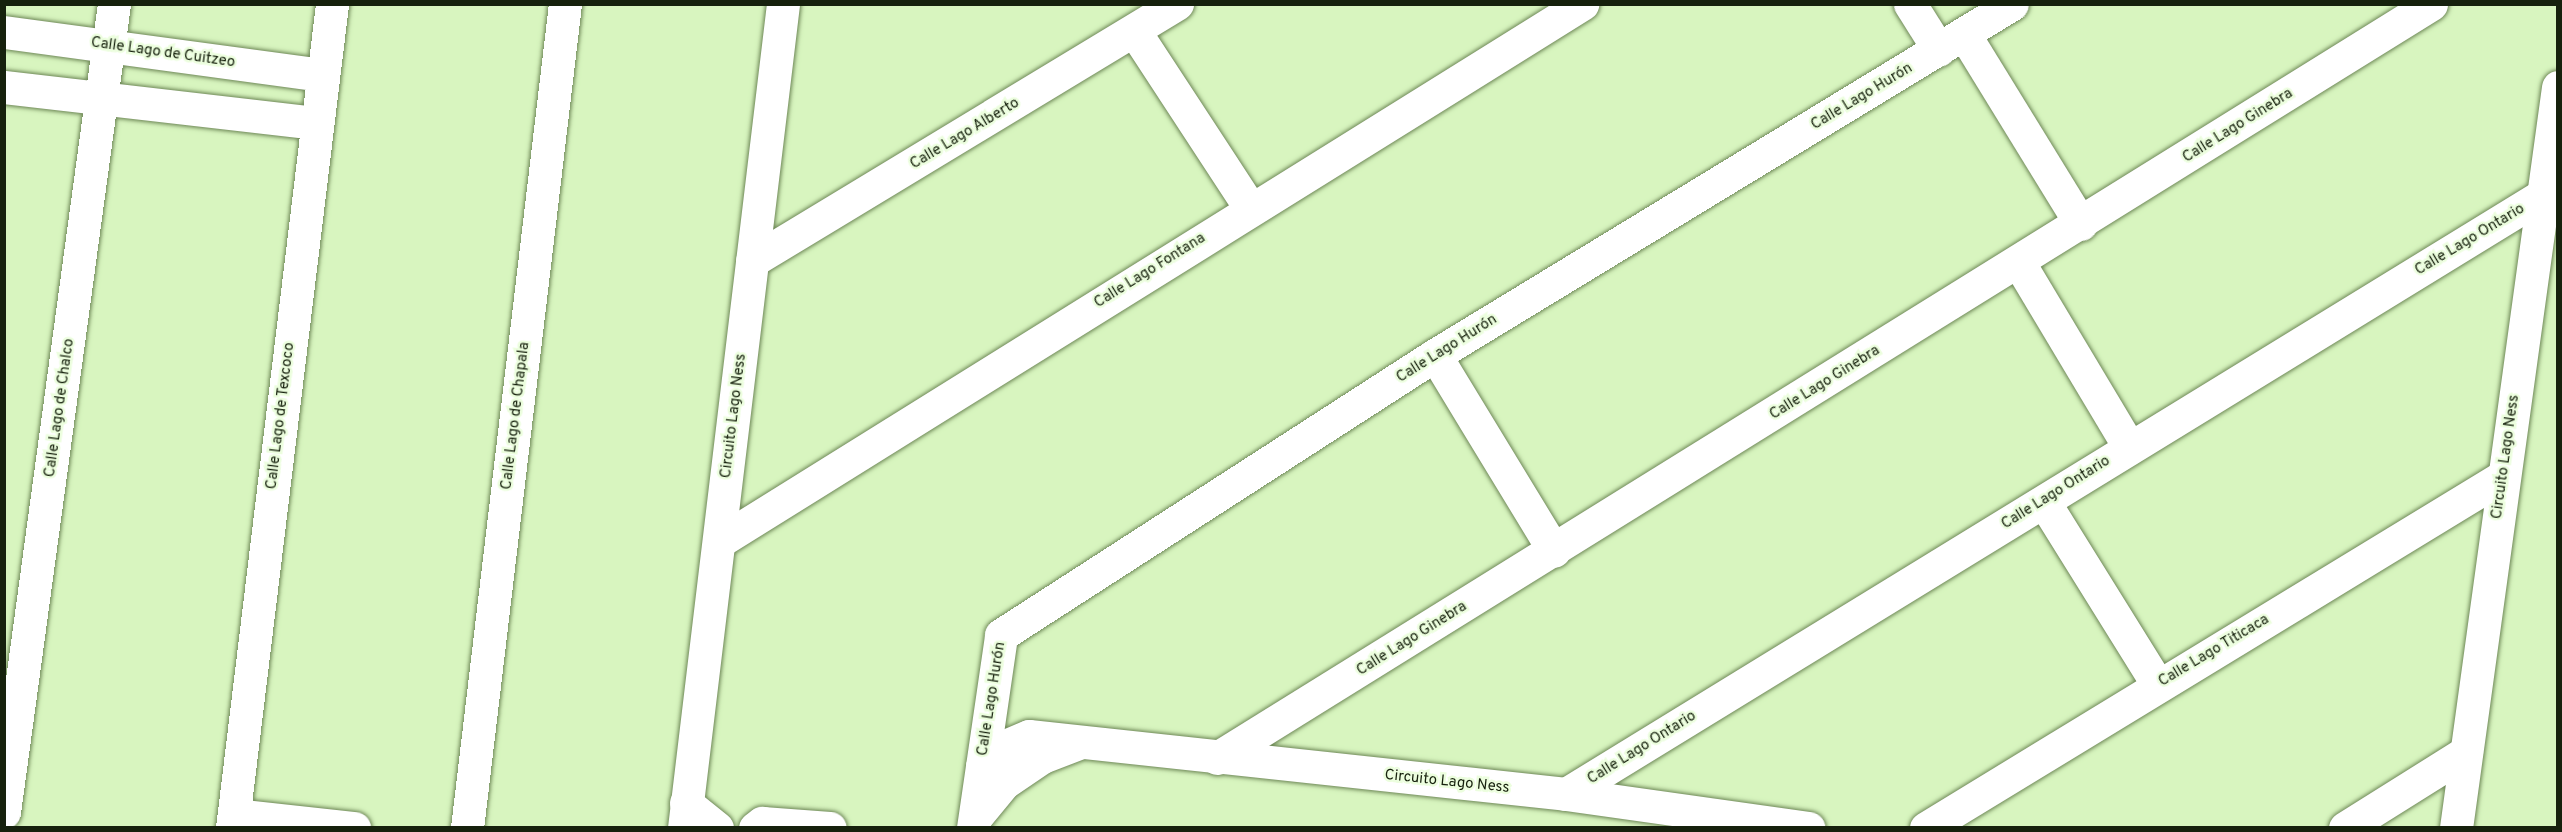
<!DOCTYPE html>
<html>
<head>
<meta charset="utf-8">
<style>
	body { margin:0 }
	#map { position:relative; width:2562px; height:832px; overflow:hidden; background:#d8f5bf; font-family:Overpass,sans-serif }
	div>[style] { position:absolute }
	.roads { filter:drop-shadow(0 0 2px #6e8857) drop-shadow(0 0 2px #6e8857) }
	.minor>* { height:33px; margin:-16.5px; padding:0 16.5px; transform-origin:16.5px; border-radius:16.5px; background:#fff }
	span { translate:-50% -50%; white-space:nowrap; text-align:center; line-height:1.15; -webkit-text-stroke:5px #ecfede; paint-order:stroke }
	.street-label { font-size:15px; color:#16210d }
	.frame { position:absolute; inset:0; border:6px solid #16210d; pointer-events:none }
</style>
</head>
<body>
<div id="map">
	<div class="roads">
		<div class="minor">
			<div style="left:1910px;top:4px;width:54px;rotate:57.8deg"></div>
			<div style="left:4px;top:32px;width:320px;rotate:7.7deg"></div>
			<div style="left:1135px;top:32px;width:210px;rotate:56.8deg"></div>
			<div style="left:1964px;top:34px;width:223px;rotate:58.4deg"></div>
			<div style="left:4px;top:87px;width:313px;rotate:6.6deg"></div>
			<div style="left:752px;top:261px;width:497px;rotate:-31.2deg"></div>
			<div style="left:2019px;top:263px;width:214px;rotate:59.1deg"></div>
			<div style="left:1435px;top:355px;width:229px;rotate:58.7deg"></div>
			<div style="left:2044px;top:502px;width:216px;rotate:58.1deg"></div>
			<div style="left:720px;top:541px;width:1016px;rotate:-31.92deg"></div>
			<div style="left:1217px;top:758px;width:1429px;rotate:-31.84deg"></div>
			<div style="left:982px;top:766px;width:28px;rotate:-42deg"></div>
			<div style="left:1003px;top:747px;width:28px;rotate:-23deg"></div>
			<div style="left:1029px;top:736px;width:540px;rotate:6.16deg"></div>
			<div style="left:1566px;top:794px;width:245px;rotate:8deg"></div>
			<div style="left:1566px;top:794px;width:1150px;rotate:-31.52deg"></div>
			<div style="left:686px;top:803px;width:40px;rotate:39deg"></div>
			<div style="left:4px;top:812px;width:815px;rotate:-82.25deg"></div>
			<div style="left:234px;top:815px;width:121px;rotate:6.2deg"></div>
			<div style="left:975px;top:818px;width:45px;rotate:-50.4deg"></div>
			<div style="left:1004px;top:783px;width:46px;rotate:-34.4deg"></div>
			<div style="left:1042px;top:757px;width:39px;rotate:-21deg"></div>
			<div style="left:232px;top:828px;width:830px;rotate:-83.08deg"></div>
			<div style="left:467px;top:828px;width:830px;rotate:-83.22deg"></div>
			<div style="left:684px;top:828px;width:830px;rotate:-83.15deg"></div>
			<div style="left:755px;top:828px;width:9px;rotate:-36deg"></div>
			<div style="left:762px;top:823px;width:68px;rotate:4.2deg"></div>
			<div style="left:973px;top:828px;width:195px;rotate:-81.7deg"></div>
			<div style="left:1001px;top:635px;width:516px;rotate:-32.83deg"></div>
			<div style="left:1435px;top:355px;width:675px;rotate:-31.31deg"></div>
			<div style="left:1926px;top:828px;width:675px;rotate:-31.36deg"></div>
			<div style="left:2345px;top:828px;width:143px;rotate:-32.1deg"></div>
			<div style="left:2456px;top:828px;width:748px;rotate:-82.16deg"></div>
		</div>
	</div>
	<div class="street-label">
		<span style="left:163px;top:53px;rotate:8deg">Calle Lago de Cuitzeo</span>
		<span style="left:1862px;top:97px;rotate:-31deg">Calle Lago Hurón</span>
		<span style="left:2238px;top:126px;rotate:-32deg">Calle Lago Ginebra</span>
		<span style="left:965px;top:134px;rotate:-31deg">Calle Lago Alberto</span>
		<span style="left:2470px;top:240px;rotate:-31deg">Calle Lago Ontario</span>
		<span style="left:1150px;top:271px;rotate:-32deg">Calle Lago Fontana</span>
		<span style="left:1447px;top:349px;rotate:-32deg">Calle Lago Hurón</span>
		<span style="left:1825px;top:383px;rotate:-32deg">Calle Lago Ginebra</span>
		<span style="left:60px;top:408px;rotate:-82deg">Calle Lago de Chalco</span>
		<span style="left:281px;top:416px;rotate:-83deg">Calle Lago de Texcoco</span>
		<span style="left:516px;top:416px;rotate:-83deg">Calle Lago de Chapala</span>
		<span style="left:734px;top:416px;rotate:-83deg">Circuito Lago Ness</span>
		<span style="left:2506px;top:457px;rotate:-82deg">Circuito Lago Ness</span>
		<span style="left:2056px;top:493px;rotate:-32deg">Calle Lago Ontario</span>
		<span style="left:1412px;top:639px;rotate:-32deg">Calle Lago Ginebra</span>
		<span style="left:2214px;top:651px;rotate:-31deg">Calle Lago Titicaca</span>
		<span style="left:992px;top:699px;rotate:-81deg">Calle Lago Hurón</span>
		<span style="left:1642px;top:748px;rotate:-32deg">Calle Lago Ontario</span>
		<span style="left:1447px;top:782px;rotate:6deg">Circuito Lago Ness</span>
	</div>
	<div class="frame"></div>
</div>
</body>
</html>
